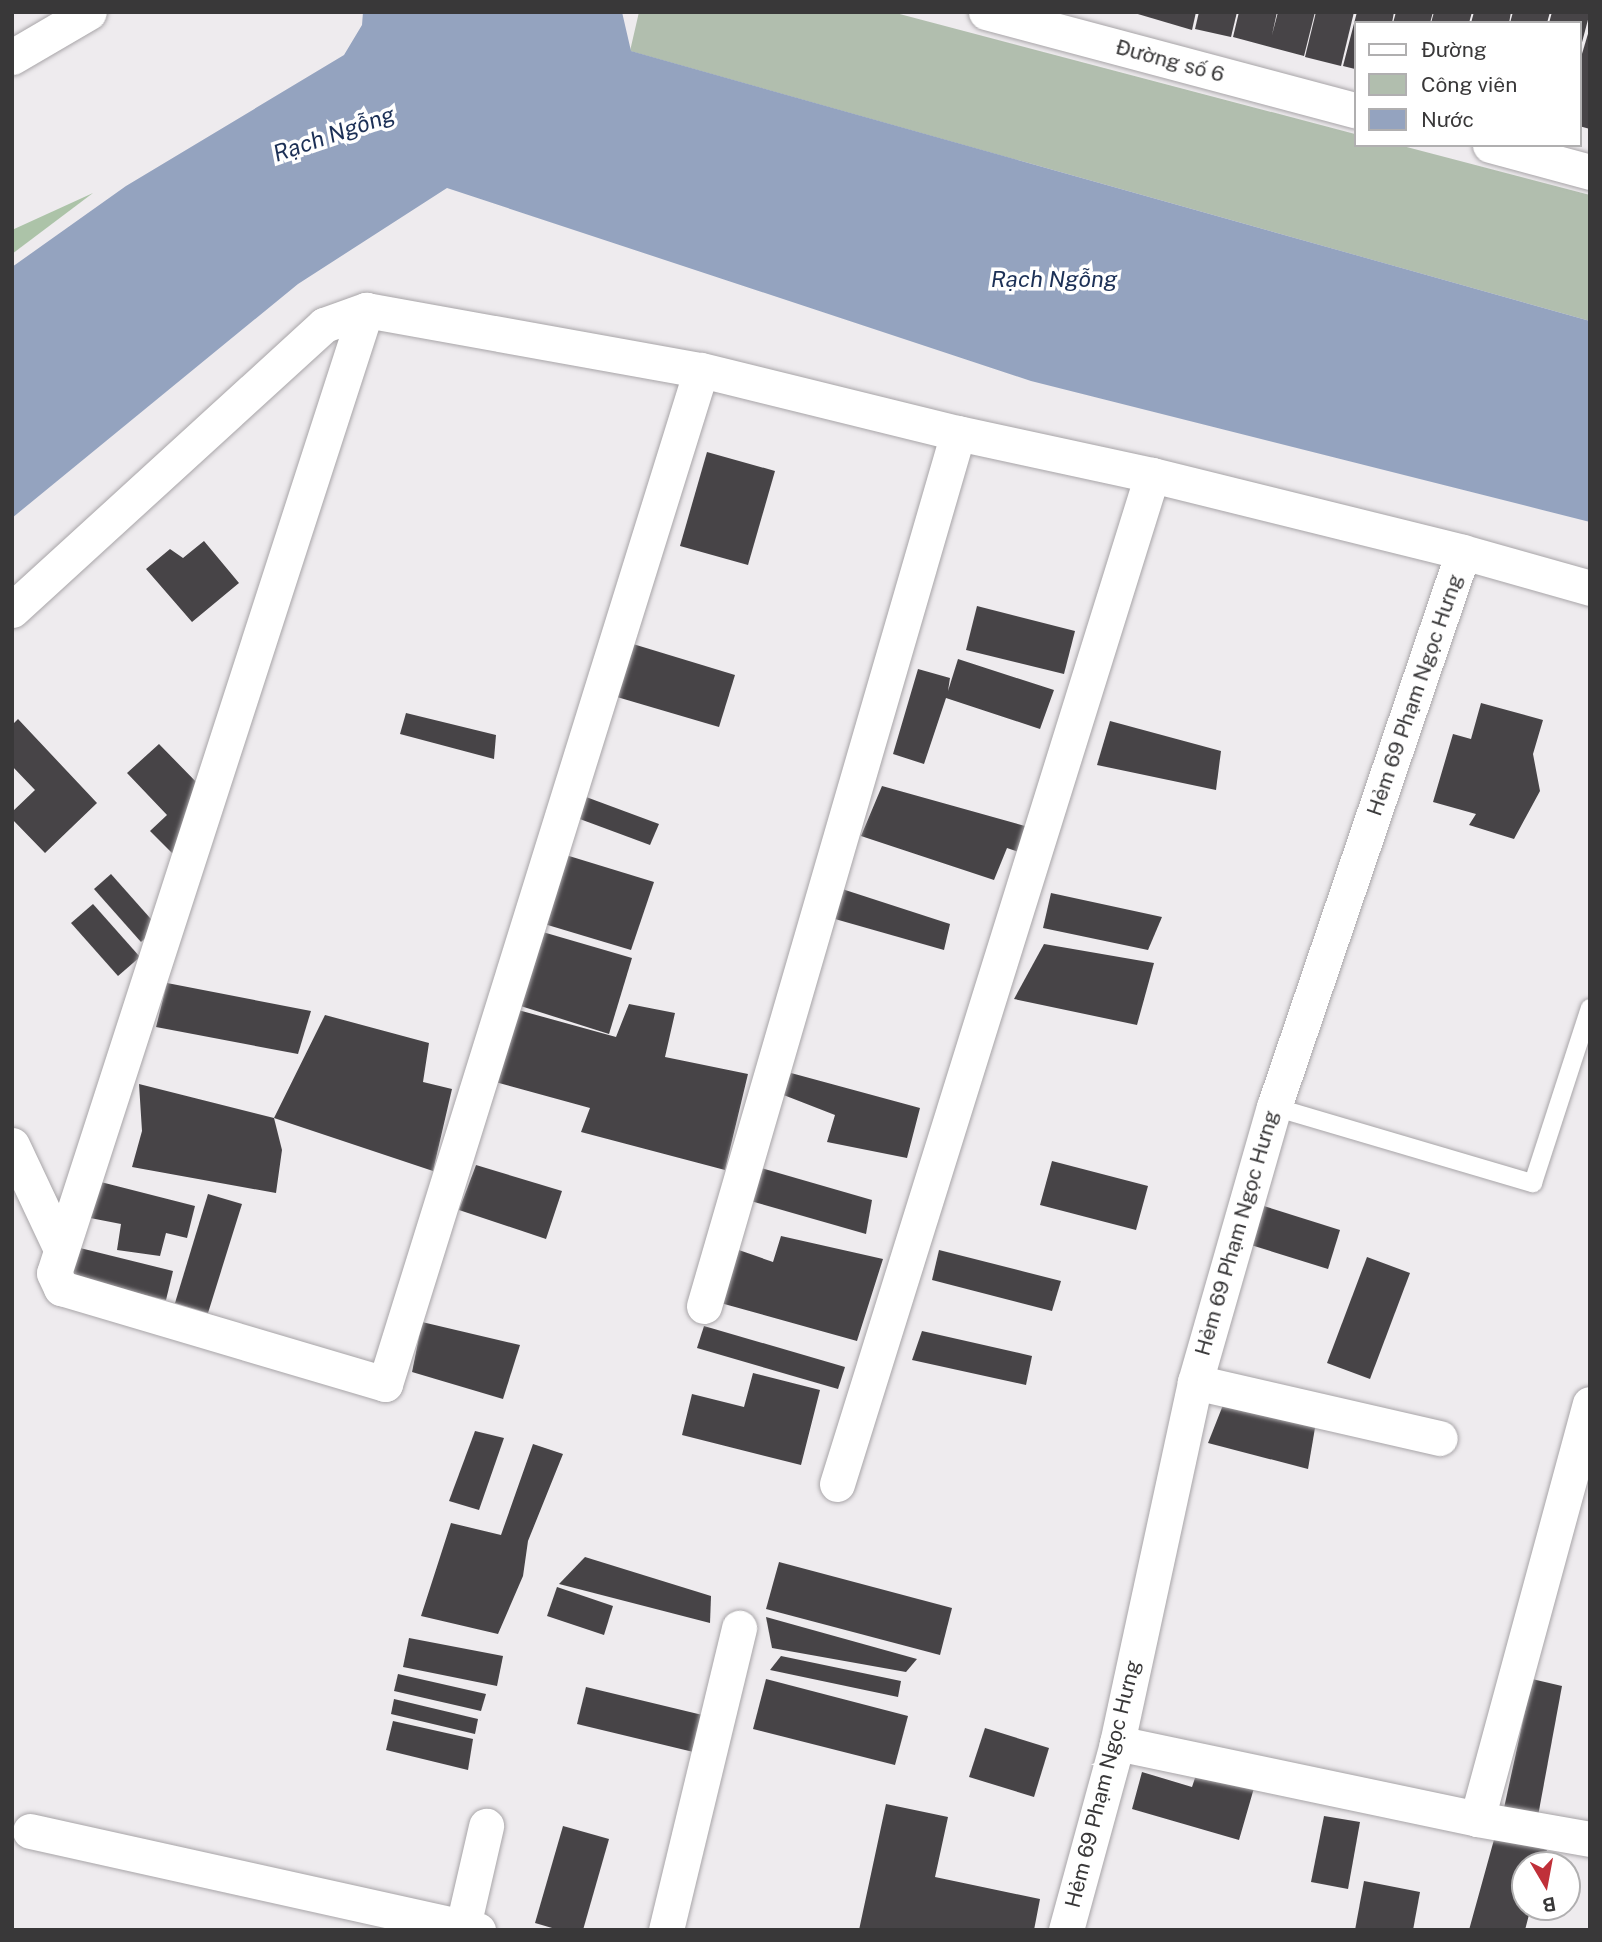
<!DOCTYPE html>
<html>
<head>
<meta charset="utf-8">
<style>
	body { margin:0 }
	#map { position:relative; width:1602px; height:1942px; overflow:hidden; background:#eeebee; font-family:"Public Sans",sans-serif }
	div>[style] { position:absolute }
	.green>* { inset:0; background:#b1beae }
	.forest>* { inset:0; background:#acc3a8 }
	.water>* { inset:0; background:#94a3bf }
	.building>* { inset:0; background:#474447 }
	.roads { filter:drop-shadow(0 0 2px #a8a5a8) drop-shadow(0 0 2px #a8a5a8) }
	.lane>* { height:18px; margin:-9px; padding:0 9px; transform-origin:9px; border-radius:9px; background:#fff }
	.street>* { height:35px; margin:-17.5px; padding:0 17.5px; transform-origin:17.5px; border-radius:17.5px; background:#fff }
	span { translate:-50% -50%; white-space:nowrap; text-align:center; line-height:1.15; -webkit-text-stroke:7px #fff; paint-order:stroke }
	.street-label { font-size:21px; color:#393839 }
	.water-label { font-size:23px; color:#1c3056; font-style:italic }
	.frame { position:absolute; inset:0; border:14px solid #393839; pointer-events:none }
	.legend { position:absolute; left:1354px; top:21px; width:228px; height:126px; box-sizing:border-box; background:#fff; border:2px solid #b0afb0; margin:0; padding:9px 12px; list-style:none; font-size:21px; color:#393839 }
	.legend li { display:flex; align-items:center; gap:14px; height:35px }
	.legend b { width:35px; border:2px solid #b0afb0 }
	.north { position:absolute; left:1511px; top:1851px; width:70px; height:70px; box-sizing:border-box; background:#fff; border:2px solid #b0afb0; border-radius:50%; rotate:170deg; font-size:19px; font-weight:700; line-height:28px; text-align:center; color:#393839 }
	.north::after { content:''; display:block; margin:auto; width:24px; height:32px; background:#c03039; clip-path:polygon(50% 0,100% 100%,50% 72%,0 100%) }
</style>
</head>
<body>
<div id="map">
	<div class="green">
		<div style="clip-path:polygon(639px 12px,892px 12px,1355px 134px,1355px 145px,1399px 145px,1590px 195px,1590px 321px,630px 51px)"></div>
	</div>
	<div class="forest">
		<div style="clip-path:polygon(93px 193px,12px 254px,12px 230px)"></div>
	</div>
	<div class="water">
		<div style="clip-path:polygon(363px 12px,622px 12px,631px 51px,1590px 321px,1590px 522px,1031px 381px,447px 188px,298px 284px,12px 518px,12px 267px,126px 186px,344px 55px,362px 25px)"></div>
	</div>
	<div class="building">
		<div style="clip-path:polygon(1131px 12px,1196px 12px,1192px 30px)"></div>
		<div style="clip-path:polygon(1199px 12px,1237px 12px,1231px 37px,1195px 29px)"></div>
		<div style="clip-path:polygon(1239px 12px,1277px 12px,1272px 35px,1278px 12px,1315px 12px,1304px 56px,1233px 37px)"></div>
		<div style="clip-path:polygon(1316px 12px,1354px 12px,1341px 66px,1305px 57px)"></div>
		<div style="clip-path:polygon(1357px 12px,1394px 12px,1392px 23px,1355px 23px,1355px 69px,1343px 66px)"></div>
		<div style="clip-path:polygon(1396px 12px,1433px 12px,1430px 23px,1393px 23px)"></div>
		<div style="clip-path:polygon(1434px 12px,1472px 12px,1469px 23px,1431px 23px)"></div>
		<div style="clip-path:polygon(1474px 12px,1511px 12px,1509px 23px,1471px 23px)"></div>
		<div style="clip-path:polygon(1513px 12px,1550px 12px,1547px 23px,1510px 23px)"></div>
		<div style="clip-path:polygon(1552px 12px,1590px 12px,1580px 50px,1579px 23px,1549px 23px)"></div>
		<div style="clip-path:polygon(1590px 27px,1590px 129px,1579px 126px,1579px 64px)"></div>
		<div style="clip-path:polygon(707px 452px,775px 471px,748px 565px,680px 546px)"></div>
		<div style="clip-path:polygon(204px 541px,239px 583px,192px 622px,146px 569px,170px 549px,183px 558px)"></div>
		<div style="clip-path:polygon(977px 606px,1075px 631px,1064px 674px,966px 650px)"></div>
		<div style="clip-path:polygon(633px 644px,735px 675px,719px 727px,617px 697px)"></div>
		<div style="clip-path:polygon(958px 659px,1054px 690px,1040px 729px,946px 698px,924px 764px,893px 754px,918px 669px,950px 678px,948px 691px)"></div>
		<div style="clip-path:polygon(1481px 703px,1543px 720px,1533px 754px,1540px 791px,1514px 839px,1469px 825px,1476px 814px,1433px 802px,1453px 734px,1471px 739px)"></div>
		<div style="clip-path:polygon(406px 713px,496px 735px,494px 759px,400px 734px)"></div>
		<div style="clip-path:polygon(18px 719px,97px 803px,45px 853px,12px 819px,12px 812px,35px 790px,12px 766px,12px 725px)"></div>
		<div style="clip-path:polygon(1110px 721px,1221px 751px,1216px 790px,1097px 765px)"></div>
		<div style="clip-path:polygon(159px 744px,203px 789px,180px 861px,150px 831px,167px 815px,127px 773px)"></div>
		<div style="clip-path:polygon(882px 786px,1032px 828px,1022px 853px,1007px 848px,994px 880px,861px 836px)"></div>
		<div style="clip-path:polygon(578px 794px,659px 824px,650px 845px,569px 815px)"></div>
		<div style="clip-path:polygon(556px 852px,654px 882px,631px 950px,531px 920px)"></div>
		<div style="clip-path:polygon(111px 874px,158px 927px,141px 942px,94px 889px)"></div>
		<div style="clip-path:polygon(839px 888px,950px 924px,944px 950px,835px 919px)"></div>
		<div style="clip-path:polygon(1051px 893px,1162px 917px,1148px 950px,1043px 928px)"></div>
		<div style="clip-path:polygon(93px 904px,140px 957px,118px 976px,71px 923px)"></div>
		<div style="clip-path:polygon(529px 928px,632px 958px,609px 1034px,505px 1001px)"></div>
		<div style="clip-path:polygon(1044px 944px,1154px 963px,1137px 1025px,1014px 999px)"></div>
		<div style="clip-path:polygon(167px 983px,311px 1011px,298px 1054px,156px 1027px)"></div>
		<div style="clip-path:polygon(629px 1004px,675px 1013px,665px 1057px,748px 1074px,725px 1170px,581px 1132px,590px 1108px,488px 1080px,511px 1008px,616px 1037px)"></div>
		<div style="clip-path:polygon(325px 1015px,429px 1043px,423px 1082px,452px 1089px,433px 1171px,274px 1118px)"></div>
		<div style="clip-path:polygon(791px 1073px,920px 1108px,907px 1158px,827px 1142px,835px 1115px,781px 1094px)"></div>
		<div style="clip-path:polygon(139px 1084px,274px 1118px,282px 1150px,276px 1193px,132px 1167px,142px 1131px)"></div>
		<div style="clip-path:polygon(1052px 1161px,1148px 1186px,1136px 1230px,1040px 1205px)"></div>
		<div style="clip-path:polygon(476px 1165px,562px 1191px,546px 1239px,459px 1210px)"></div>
		<div style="clip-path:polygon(751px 1165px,872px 1200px,866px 1234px,740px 1198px)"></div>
		<div style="clip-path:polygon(93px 1180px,195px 1206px,187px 1238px,166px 1233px,160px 1256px,117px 1250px,121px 1224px,80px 1216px)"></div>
		<div style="clip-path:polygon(208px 1194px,242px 1204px,208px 1313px,175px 1303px)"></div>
		<div style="clip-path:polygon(1251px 1202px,1340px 1230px,1328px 1269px,1238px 1241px)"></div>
		<div style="clip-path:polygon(781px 1236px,883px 1259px,857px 1341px,717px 1302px,733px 1248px,773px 1262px)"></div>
		<div style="clip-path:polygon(76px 1247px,173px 1271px,166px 1300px,69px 1277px)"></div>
		<div style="clip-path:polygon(939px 1250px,1061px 1281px,1052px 1311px,932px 1280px)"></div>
		<div style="clip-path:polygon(1367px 1257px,1410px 1273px,1370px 1379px,1327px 1363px)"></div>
		<div style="clip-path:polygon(422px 1322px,520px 1345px,503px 1399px,412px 1372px)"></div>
		<div style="clip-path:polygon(704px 1326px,845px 1367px,838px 1389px,697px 1348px)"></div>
		<div style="clip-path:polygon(922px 1331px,1032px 1356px,1026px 1385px,912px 1360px)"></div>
		<div style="clip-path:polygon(753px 1373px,820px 1390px,801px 1465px,682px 1435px,692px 1394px,744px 1407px)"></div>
		<div style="clip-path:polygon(1225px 1400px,1316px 1422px,1308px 1469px,1208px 1443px)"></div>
		<div style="clip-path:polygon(475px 1431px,504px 1438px,479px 1510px,449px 1501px)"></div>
		<div style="clip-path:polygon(533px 1444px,563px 1454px,528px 1541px,523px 1576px,498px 1634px,421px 1616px,451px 1523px,501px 1535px)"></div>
		<div style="clip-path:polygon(585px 1557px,711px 1596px,710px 1623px,559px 1584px)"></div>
		<div style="clip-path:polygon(779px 1562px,952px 1608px,940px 1655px,766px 1609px)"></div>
		<div style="clip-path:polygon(557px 1587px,613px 1606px,604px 1635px,547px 1616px)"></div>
		<div style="clip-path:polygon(766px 1617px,917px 1659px,906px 1672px,772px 1648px)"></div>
		<div style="clip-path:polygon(409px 1638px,503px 1656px,497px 1686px,403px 1667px)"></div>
		<div style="clip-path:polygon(781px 1656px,901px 1681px,898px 1697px,770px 1670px)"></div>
		<div style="clip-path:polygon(398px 1674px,486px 1694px,481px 1711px,394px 1691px)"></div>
		<div style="clip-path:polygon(766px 1679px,908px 1716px,895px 1765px,753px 1729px)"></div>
		<div style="clip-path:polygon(1532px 1679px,1562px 1686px,1538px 1816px,1504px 1808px)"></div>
		<div style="clip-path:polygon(586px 1687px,719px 1719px,710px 1756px,577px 1724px)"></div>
		<div style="clip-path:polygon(394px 1699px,478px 1719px,475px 1734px,391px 1714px)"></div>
		<div style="clip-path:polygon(393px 1721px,473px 1739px,468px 1770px,386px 1750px)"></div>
		<div style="clip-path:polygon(985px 1728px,1049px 1748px,1034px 1797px,969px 1777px)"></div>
		<div style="clip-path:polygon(1142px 1772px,1192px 1787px,1197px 1772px,1254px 1788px,1239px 1840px,1132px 1809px)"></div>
		<div style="clip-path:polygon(886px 1804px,948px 1817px,935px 1877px,1040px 1899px,1034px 1930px,859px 1930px)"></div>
		<div style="clip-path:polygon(1324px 1816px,1360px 1822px,1348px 1889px,1311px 1882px)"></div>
		<div style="clip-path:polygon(563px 1826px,609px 1839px,583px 1930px,559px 1930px,535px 1923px)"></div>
		<div style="clip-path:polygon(1495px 1836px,1547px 1850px,1542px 1865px,1525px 1865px,1525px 1907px,1531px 1907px,1525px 1930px,1469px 1930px)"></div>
		<div style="clip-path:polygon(1364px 1881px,1420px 1892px,1413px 1930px,1355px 1930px)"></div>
	</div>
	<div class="roads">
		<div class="lane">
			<div style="left:1274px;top:1107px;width:270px;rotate:16.4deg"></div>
			<div style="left:1533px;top:1183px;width:184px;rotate:-72deg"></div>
		</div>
		<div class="street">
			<div style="left:986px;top:12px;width:382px;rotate:14.9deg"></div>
			<div style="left:12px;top:57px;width:89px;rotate:-30.3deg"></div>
			<div style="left:1490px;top:145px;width:104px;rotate:15.1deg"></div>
			<div style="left:366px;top:310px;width:1012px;rotate:107.95deg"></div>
			<div style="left:54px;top:1273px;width:17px;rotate:65deg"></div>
			<div style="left:61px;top:1288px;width:338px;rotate:16.5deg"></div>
			<div style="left:385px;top:1384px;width:1062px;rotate:-72.69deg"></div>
			<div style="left:12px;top:610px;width:423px;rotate:-42.4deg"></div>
			<div style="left:324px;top:325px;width:45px;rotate:-19.7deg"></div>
			<div style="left:366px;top:310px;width:340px;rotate:10.2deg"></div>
			<div style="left:701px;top:370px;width:265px;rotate:13.8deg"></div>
			<div style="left:958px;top:433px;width:198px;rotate:12.2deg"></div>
			<div style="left:1152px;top:475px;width:320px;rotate:13.9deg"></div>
			<div style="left:1463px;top:552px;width:132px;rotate:15.8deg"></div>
			<div style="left:12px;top:1145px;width:115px;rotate:64.8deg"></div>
			<div style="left:704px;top:1306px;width:909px;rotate:-73.78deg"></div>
			<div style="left:1195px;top:1382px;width:251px;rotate:12.9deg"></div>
			<div style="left:837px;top:1484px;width:1057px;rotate:-72.66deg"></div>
			<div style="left:1117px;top:1743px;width:368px;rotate:11.9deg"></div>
			<div style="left:1477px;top:1819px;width:115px;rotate:10deg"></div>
			<div style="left:1477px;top:1819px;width:430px;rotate:-74.8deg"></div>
			<div style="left:30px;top:1831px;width:459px;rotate:12.5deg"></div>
			<div style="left:463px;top:1926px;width:103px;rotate:-77deg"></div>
			<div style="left:666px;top:1930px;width:311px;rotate:-76.4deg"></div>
			<div style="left:1066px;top:1930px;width:194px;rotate:-74.7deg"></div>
			<div style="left:1117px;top:1743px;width:369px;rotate:-77.8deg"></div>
			<div style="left:1195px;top:1382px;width:286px;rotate:-74deg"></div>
			<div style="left:1274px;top:1107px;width:586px;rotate:-71.19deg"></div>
		</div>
	</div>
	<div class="street-label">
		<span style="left:1170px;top:61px;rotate:15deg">Đường số 6</span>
		<span style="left:1415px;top:695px;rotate:-71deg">Hẻm 69 Phạm Ngọc Hưng</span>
		<span style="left:1237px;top:1233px;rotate:-74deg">Hẻm 69 Phạm Ngọc Hưng</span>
		<span style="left:1103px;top:1784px;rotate:-76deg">Hẻm 69 Phạm Ngọc Hưng</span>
	</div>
	<div class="water-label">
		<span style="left:334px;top:134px;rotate:-19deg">Rạch Ngỗng</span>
		<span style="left:1054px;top:279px">Rạch Ngỗng</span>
	</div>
	<div class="frame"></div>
	<ul class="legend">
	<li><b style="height:9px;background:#fff"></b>Đường</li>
	<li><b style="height:19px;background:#b1beae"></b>Công viên</li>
	<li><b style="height:19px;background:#94a3bf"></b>Nước</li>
	</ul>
	<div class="north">B</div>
</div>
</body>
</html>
